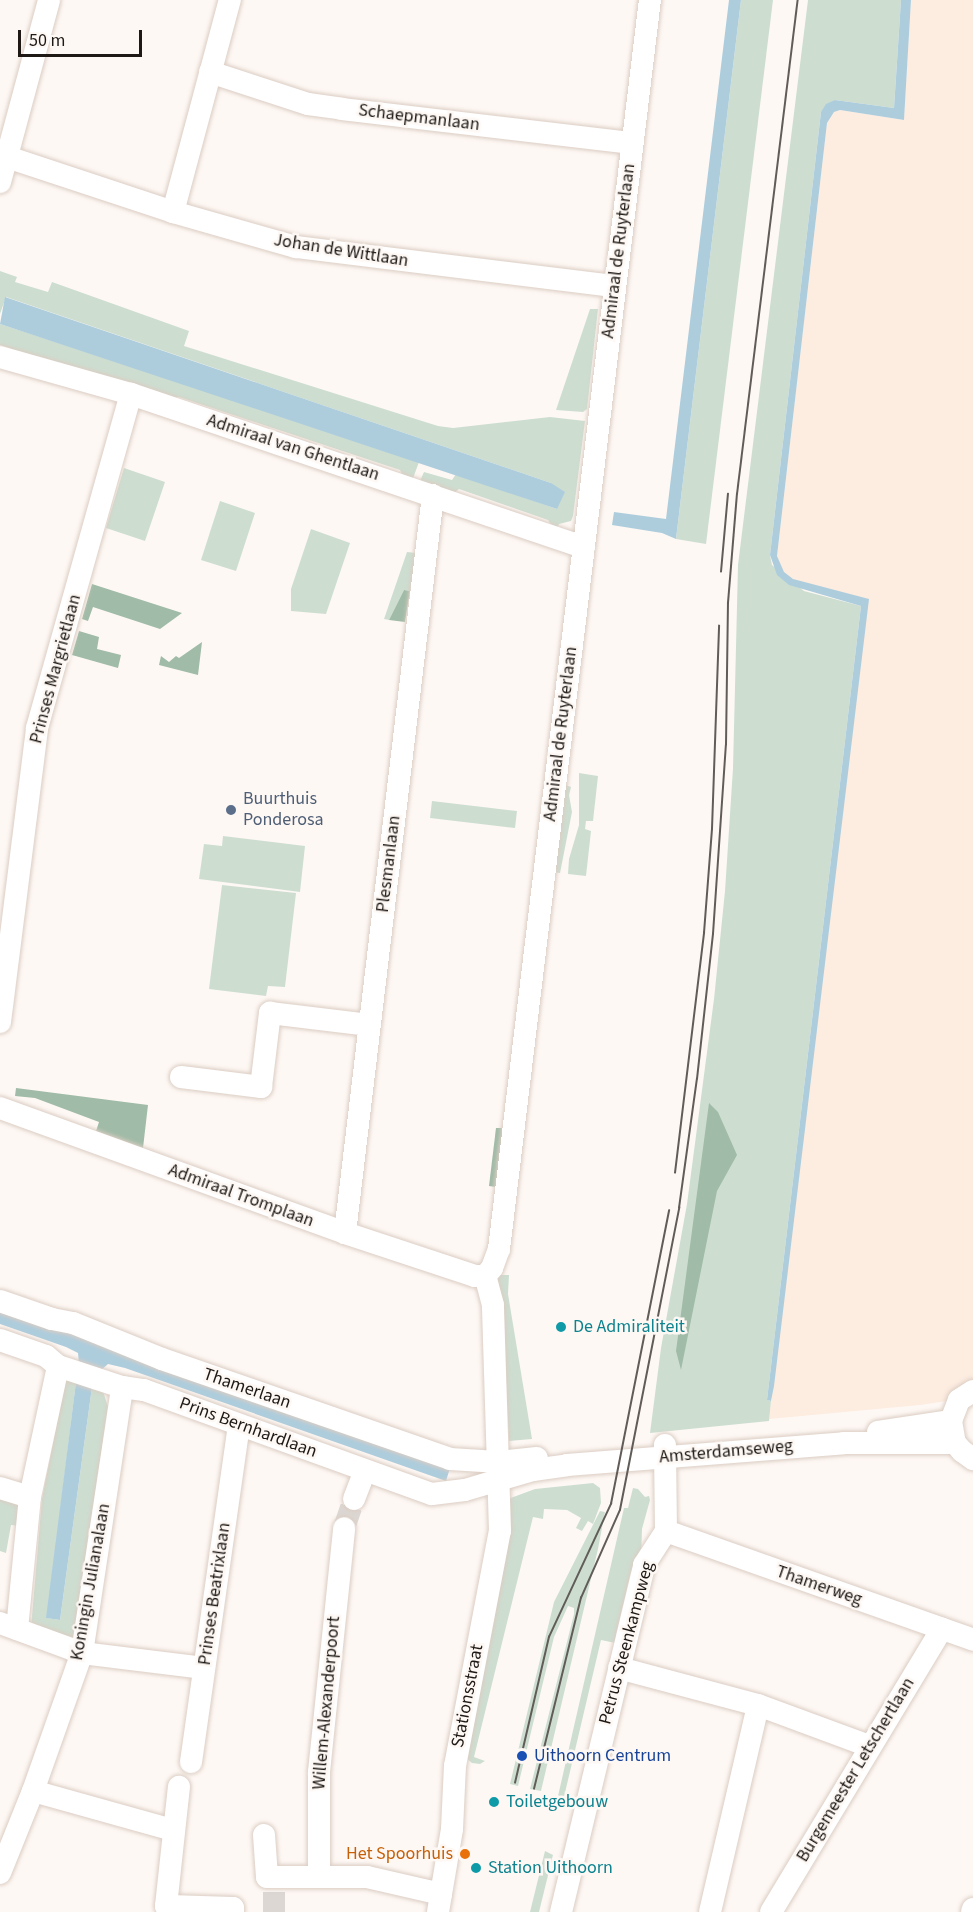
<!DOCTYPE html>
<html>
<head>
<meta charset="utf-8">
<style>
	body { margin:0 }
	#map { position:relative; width:973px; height:1912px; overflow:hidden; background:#fef8f4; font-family:"Source Sans 3",sans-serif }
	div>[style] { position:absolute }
	.industrial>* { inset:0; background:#fdece0 }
	.green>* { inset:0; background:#cdded1 }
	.forest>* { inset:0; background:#a0bba7 }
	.water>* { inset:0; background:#adcddd }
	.minor-tunnel>* { height:22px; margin-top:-11px; transform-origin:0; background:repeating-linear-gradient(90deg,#dcd7d3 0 22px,transparent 0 33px) }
	.roads { filter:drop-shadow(0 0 2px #dbcdc3) drop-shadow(0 0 2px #dbcdc3) }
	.minor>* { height:22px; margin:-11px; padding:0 11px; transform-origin:11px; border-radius:11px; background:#fff }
	.tram>* { height:1.5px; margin:-0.75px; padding:0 0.75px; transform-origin:0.75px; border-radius:0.75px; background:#615c58 }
	.dots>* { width:16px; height:16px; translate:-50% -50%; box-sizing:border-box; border:3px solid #fef8f4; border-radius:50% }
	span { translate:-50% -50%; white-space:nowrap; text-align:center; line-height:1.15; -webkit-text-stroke:5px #fef8f4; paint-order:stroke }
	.street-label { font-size:18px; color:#1e1915 }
	.service-label { font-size:18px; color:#4e5e75 }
	.left { translate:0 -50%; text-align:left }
	.culture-label { font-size:18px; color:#0d838f }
	.transit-label { font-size:18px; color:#164399 }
	.food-label { font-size:18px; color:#c56008 }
	.right { translate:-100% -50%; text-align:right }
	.scale { position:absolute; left:18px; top:30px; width:124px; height:27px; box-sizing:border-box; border:3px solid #1e1915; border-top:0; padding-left:8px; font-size:18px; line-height:21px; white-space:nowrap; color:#1e1915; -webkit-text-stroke:4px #fef8f4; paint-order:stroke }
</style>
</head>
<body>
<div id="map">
	<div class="industrial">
		<div style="clip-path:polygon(911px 0,973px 0,973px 1397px,920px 1405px,769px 1419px,868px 600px,804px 585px,793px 580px,783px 572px,777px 556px,827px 123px,834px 112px,840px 110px,904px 120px)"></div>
	</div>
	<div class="green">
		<div style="clip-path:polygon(741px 0,773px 0,706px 544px,676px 539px)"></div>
		<div style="clip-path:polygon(808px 0,901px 0,894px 108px,835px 100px,821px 112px,770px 555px,772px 565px,804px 591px,861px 606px,767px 1400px,771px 1401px,769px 1421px,650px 1433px,661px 1348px,687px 1204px,714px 999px,725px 891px,733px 768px,738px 565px)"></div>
		<div style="clip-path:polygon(0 271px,17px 277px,15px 282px,48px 292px,52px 282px,189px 331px,184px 346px,438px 426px,453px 428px,550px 417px,585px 421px,573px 516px,571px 521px,559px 524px,557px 528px,552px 526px,548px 520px,459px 489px,453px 494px,419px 483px,424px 472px,452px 480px,456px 474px,557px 509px,551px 483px,6px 297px,0 314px)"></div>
		<div style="clip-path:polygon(590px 309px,598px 309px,587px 409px,583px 412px,556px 410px)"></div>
		<div style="clip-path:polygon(0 324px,216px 394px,419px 462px,412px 481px,404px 478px,400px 470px,179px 397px,167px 399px,0 345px)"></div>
		<div style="clip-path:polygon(124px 468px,165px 482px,145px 541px,106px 528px)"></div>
		<div style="clip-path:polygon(220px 501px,255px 513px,236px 571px,201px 560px)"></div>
		<div style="clip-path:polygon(311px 529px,350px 543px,326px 614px,291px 611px,291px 589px)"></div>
		<div style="clip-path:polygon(407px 552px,416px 553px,410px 591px,404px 590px,389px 620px,384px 619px)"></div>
		<div style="clip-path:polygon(579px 773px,598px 776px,593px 821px,586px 821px,585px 829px,591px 831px,586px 876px,568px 874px,569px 859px,579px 825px)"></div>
		<div style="clip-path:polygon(563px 784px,571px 787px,569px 795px,572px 812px,560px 873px,551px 872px)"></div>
		<div style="clip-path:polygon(432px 801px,517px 811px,515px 828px,430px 818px)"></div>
		<div style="clip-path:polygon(223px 836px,305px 846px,300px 892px,199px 879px,204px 844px,222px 846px)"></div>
		<div style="clip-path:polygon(222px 885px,296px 893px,285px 987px,268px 986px,266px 996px,209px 989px)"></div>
		<div style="clip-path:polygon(497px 1275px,509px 1275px,508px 1294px,532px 1439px,509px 1441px,502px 1304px)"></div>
		<div style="clip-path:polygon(66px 1378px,76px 1382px,47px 1618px,60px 1620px,92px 1387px,103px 1391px,108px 1407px,73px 1643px,31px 1628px,42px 1499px)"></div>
		<div style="clip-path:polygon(593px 1483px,600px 1488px,601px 1503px,593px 1524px,588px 1521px,582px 1531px,576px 1528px,581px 1518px,567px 1510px,544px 1509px,543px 1519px,533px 1517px,474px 1757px,485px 1761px,480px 1764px,472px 1763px,464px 1756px,508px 1499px,535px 1489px)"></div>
		<div style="clip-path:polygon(633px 1488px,638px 1489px,645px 1497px,649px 1496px,650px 1500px,642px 1529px,641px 1560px,631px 1571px,616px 1635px,620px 1644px,601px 1640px,564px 1797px,558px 1796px,624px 1508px,628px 1508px)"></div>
		<div style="clip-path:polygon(0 1494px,18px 1500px,21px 1526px,11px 1525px,6px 1553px,0 1551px)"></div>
		<div style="clip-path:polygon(600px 1511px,605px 1512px,598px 1549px,541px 1791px,530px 1789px,574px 1614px,574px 1608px,568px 1606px,554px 1637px,518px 1786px,510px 1784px,554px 1602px)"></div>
		<div style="clip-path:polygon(545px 1851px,553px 1855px,539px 1912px,530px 1912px)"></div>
	</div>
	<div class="forest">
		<div style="clip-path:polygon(92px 584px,182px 613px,160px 629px,93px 607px,88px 621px,82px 619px)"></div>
		<div style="clip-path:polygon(404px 590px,410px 591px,405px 622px,389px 620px)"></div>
		<div style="clip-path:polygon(79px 631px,99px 637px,97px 649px,121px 655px,118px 668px,72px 655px)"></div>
		<div style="clip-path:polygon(202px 642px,198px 675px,159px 665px,161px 656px,169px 662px,176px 656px,179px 658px)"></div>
		<div style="clip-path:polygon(16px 1088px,148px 1105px,143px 1148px,96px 1131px,99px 1122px,35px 1098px,15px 1096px)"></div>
		<div style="clip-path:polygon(709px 1103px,718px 1112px,737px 1155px,717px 1191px,681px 1370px,676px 1351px)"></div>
		<div style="clip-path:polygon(496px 1128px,503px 1128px,496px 1187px,489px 1186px)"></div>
	</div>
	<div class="water">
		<div style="clip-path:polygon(729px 0,741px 0,676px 539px,662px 533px,612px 525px,614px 512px,666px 519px)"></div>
		<div style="clip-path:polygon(901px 0,911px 0,904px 120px,840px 110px,834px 112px,827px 123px,777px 556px,784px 572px,793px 579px,869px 599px,774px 1386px,771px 1401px,767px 1400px,861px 606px,789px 585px,777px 575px,770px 555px,821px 112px,826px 104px,835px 100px,894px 108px)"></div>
		<div style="clip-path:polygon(5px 297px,551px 483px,565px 492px,557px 509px,0 324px)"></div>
		<div style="clip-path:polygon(0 1308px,450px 1468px,446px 1481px,125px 1368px,108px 1364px,100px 1371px,79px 1364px,78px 1353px,66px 1347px,0 1324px)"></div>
		<div style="clip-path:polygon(76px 1382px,92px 1387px,60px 1620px,46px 1618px)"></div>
	</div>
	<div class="minor-tunnel">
		<div style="left:344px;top:1528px;width:31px;rotate:-71deg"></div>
		<div style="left:274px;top:1892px;width:20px;rotate:90deg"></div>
	</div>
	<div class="roads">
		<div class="minor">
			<div style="left:210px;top:72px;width:103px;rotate:18.1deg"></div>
			<div style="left:308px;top:104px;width:34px;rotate:8deg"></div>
			<div style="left:342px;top:109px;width:292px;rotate:6.7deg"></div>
			<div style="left:7px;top:157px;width:175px;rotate:18.3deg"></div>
			<div style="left:173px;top:212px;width:128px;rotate:15.9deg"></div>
			<div style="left:296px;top:247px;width:321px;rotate:7deg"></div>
			<div style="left:0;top:182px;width:188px;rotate:-74.9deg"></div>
			<div style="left:173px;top:212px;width:220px;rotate:-75deg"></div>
			<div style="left:0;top:357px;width:136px;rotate:15.8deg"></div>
			<div style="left:131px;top:394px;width:478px;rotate:18.7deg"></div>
			<div style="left:0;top:1022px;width:296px;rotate:-82.8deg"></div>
			<div style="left:37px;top:728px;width:347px;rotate:-74.3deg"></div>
			<div style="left:181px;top:1077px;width:81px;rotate:7.1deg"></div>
			<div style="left:261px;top:1087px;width:75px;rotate:-83.1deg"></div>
			<div style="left:270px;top:1013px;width:100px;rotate:6.9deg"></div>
			<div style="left:0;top:1108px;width:367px;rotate:19.9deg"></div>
			<div style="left:345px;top:1233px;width:137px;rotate:18.3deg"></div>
			<div style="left:475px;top:1276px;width:10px"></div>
			<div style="left:345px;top:1233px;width:743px;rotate:-83.2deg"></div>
			<div style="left:485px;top:1276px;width:11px;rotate:-49deg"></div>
			<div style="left:492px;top:1268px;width:20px;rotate:-70deg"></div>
			<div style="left:499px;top:1249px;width:1258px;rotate:-83.11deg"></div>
			<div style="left:0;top:1301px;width:55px;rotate:19.1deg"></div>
			<div style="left:52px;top:1319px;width:21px;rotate:11deg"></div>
			<div style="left:73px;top:1323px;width:96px;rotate:22deg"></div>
			<div style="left:162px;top:1359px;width:305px;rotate:19.1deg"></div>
			<div style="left:450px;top:1459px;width:49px;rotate:3.5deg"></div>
			<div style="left:499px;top:1462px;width:38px;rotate:-6deg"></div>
			<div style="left:0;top:1340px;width:49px;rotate:19.2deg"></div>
			<div style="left:46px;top:1356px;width:16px;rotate:40deg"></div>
			<div style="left:58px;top:1366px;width:67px;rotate:18.2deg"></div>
			<div style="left:122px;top:1387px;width:22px;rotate:8deg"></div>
			<div style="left:144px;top:1390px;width:306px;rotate:19.9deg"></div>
			<div style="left:432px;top:1494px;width:33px;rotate:-7deg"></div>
			<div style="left:465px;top:1490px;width:71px;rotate:-16.4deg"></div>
			<div style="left:533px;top:1470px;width:34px;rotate:-8deg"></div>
			<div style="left:567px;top:1465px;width:278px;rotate:-4.5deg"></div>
			<div style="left:844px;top:1443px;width:111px"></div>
			<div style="left:973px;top:1391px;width:17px;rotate:147deg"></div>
			<div style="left:959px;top:1400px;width:22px;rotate:111deg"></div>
			<div style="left:951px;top:1421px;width:22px;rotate:80deg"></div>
			<div style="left:955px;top:1443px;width:11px;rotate:49deg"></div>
			<div style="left:962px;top:1451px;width:14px;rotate:36deg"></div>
			<div style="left:878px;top:1432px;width:74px;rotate:-8.6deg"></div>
			<div style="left:0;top:1488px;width:31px;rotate:17deg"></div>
			<div style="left:354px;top:1499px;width:30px;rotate:-69deg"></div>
			<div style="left:666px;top:1531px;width:326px;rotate:19.5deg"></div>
			<div style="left:0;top:1623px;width:87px;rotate:20.1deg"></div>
			<div style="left:82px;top:1653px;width:123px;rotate:7deg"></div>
			<div style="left:17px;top:1629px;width:133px;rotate:-84.4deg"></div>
			<div style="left:30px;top:1497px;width:134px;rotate:-77.9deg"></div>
			<div style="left:619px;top:1668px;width:144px;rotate:14.9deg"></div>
			<div style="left:758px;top:1705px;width:118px;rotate:20.3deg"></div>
			<div style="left:191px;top:1762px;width:339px;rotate:-81.9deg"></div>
			<div style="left:33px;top:1791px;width:145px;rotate:15.6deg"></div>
			<div style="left:264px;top:1835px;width:42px;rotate:85.9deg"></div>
			<div style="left:267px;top:1877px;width:100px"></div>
			<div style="left:367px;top:1877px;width:76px;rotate:12.9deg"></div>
			<div style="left:0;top:1873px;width:88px;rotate:-68.1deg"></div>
			<div style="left:33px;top:1791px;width:146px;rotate:-70.5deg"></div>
			<div style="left:82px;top:1653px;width:269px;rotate:-81.4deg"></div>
			<div style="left:319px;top:1877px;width:105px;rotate:-90deg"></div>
			<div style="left:319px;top:1772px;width:245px;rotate:-84.1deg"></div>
			<div style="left:169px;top:1906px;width:64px;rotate:1.8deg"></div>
			<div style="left:233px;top:1908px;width:4px;rotate:90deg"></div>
			<div style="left:169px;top:1912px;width:6px;rotate:-90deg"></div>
			<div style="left:169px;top:1906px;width:3px;rotate:180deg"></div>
			<div style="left:166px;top:1906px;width:120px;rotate:-83.8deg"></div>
			<div style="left:438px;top:1912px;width:84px;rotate:-80.4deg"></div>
			<div style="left:452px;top:1829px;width:63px;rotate:-87.3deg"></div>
			<div style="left:455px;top:1766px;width:239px;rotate:-79.2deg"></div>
			<div style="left:500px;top:1531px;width:226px;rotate:-91.8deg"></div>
			<div style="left:493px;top:1305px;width:30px;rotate:-105deg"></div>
			<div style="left:561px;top:1912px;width:357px;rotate:-76.5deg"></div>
			<div style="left:644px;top:1565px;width:40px;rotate:-57.1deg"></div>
			<div style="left:666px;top:1531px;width:86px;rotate:-90.7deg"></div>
			<div style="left:710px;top:1912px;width:212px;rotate:-76.9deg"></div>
			<div style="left:771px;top:1912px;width:331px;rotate:-58.9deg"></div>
			<div style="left:972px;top:1912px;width:3px;rotate:-72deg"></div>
		</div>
	</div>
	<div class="tram">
		<div style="left:721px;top:572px;width:78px;rotate:-84.9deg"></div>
		<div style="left:675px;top:1173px;width:242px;rotate:-83.1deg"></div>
		<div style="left:704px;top:933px;width:104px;rotate:-85.6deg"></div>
		<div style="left:712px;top:829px;width:203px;rotate:-88deg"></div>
		<div style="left:515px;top:1783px;width:150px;rotate:-76.9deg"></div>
		<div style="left:549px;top:1637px;width:147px;rotate:-65deg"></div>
		<div style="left:611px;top:1504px;width:299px;rotate:-78.8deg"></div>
		<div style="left:534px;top:1789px;width:197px;rotate:-76.2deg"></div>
		<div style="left:581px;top:1598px;width:96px;rotate:-66.1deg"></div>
		<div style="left:620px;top:1510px;width:308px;rotate:-78.9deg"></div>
		<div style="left:679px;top:1208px;width:130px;rotate:-82.1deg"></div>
		<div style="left:697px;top:1079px;width:146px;rotate:-83.7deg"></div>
		<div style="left:713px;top:934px;width:189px;rotate:-86.1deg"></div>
		<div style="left:726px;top:745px;width:142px;rotate:-89.2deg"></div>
		<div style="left:728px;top:603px;width:109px;rotate:-85.3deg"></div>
		<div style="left:737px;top:494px;width:498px;rotate:-83deg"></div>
	</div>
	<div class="dots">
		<div style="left:231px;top:810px;background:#5c6f8a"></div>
		<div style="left:561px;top:1327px;background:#0f9aa8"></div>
		<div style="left:522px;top:1756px;background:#1a4fb4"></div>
		<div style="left:494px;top:1802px;background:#0f9aa8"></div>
		<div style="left:465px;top:1854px;background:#e8710a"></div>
		<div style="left:476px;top:1868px;background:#0f9aa8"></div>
	</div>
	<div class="street-label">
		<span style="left:419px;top:118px;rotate:7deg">Schaepmanlaan</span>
		<span style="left:341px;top:251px;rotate:9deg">Johan de Wittlaan</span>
		<span style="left:619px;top:251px;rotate:-83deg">Admiraal de Ruyterlaan</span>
		<span style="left:293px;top:448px;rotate:18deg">Admiraal van Ghentlaan</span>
		<span style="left:56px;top:669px;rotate:-75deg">Prinses Margrietlaan</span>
		<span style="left:561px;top:734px;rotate:-83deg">Admiraal de Ruyterlaan</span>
		<span style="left:389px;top:864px;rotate:-83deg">Plesmanlaan</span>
		<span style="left:241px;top:1196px;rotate:20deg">Admiraal Tromplaan</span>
		<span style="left:247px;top:1389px;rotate:19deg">Thamerlaan</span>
		<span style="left:248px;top:1428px;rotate:20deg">Prins Bernhardlaan</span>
		<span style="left:726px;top:1452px;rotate:-5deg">Amsterdamseweg</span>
		<span style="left:91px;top:1582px;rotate:-80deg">Koningin Julianalaan</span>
		<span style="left:819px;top:1586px;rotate:19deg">Thamerweg</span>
		<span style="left:215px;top:1594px;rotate:-82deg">Prinses Beatrixlaan</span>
		<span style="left:627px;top:1643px;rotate:-75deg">Petrus Steenkampweg</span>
		<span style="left:468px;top:1696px;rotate:-79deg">Stationsstraat</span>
		<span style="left:327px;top:1703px;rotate:-85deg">Willem-Alexanderpoort</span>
		<span style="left:856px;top:1770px;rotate:-59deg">Burgemeester Letschertlaan</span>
	</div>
	<div class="service-label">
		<span class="left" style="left:243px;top:810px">Buurthuis<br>Ponderosa</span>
	</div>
	<div class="culture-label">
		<span class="left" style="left:573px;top:1327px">De Admiraliteit</span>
		<span class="left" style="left:506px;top:1802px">Toiletgebouw</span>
		<span class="left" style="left:488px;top:1868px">Station Uithoorn</span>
	</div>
	<div class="transit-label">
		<span class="left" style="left:534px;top:1756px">Uithoorn Centrum</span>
	</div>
	<div class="food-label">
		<span class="right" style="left:453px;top:1854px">Het Spoorhuis</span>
	</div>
	<div class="scale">50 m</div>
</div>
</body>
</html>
